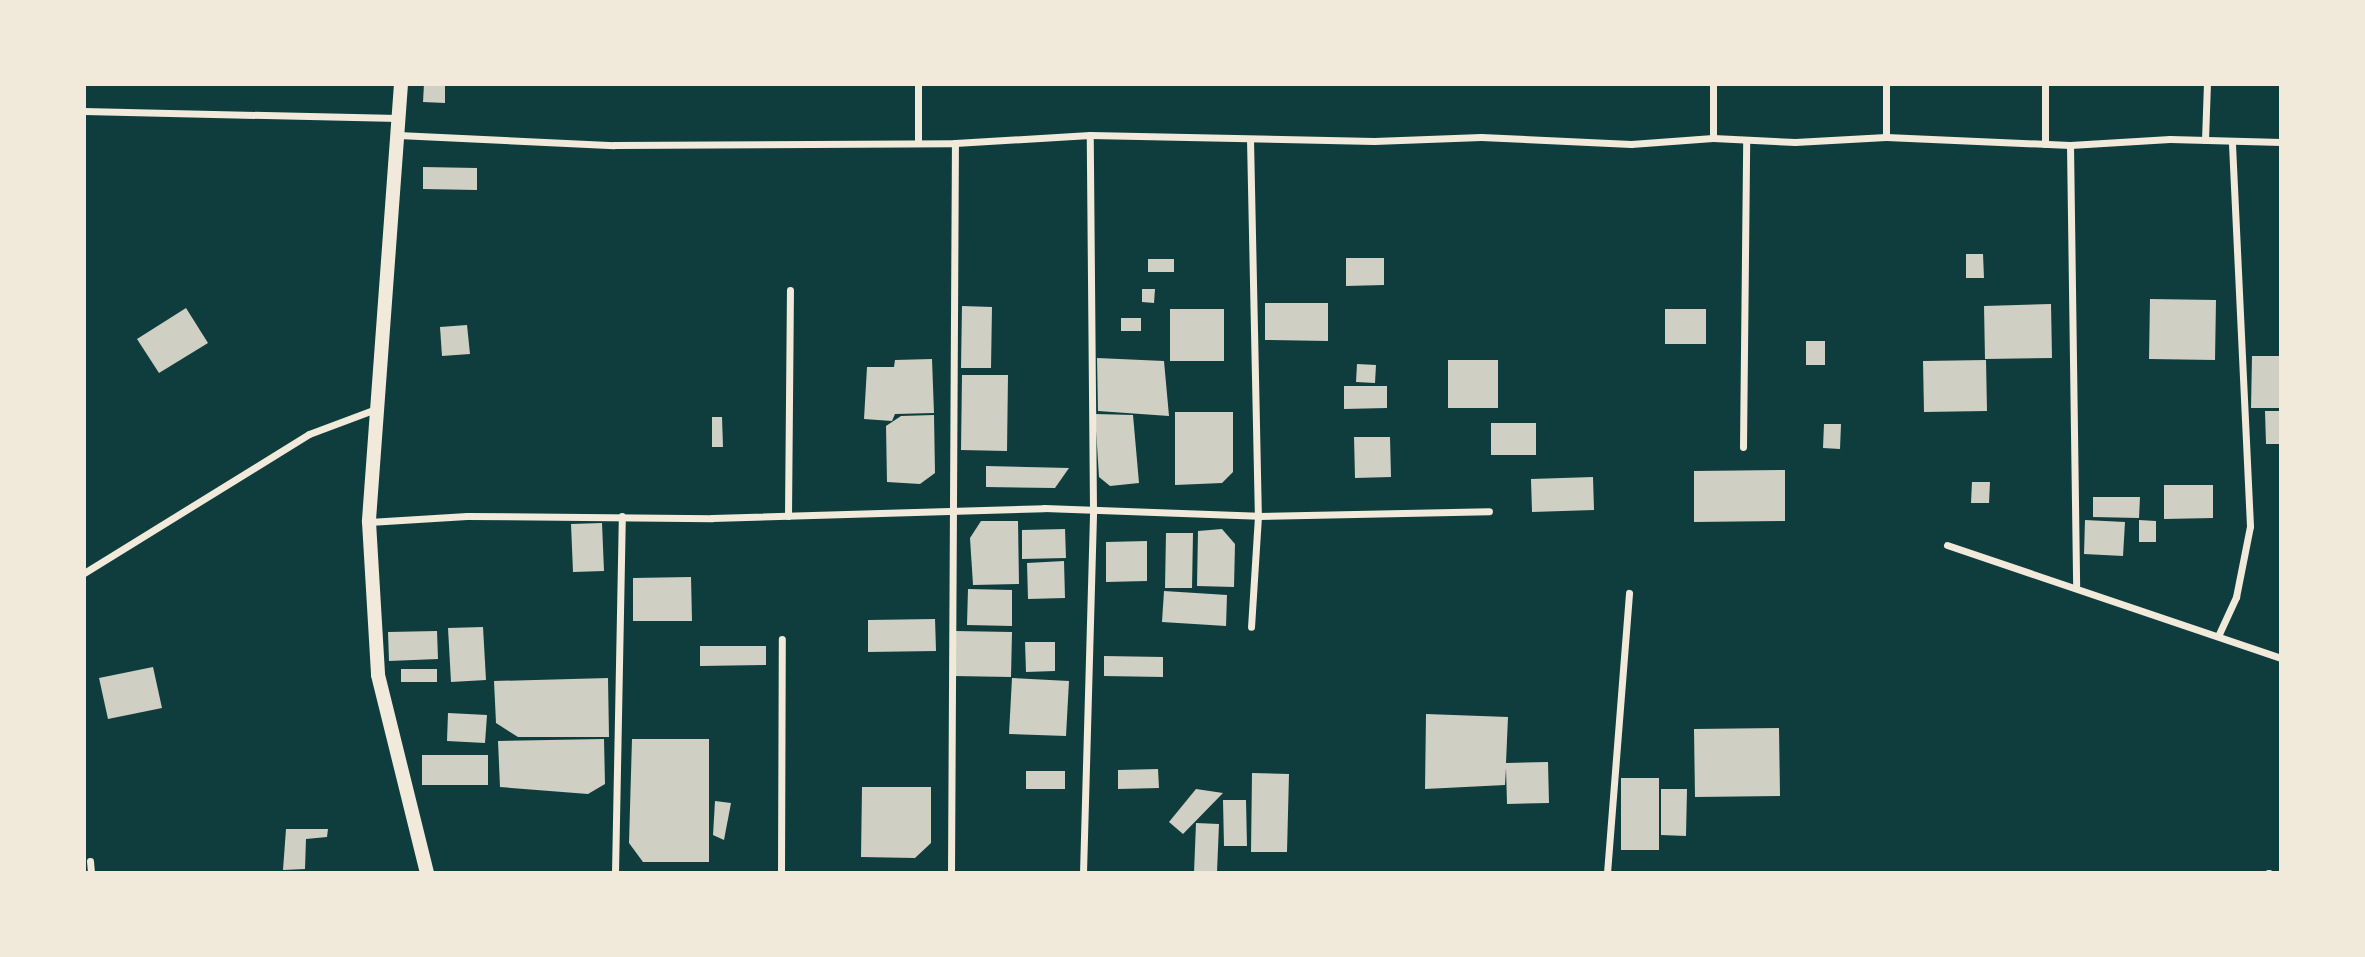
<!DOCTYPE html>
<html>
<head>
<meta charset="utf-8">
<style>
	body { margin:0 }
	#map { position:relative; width:2365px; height:957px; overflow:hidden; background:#0f3d3e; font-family:Raleway,sans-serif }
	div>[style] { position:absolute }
	.building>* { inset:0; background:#cfcfc3 }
	.minor>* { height:7px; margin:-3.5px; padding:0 3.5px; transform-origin:3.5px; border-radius:3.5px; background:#f1e9da }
	.secondary>* { height:14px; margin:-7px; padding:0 7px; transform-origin:7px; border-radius:7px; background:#f1e9da }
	span { translate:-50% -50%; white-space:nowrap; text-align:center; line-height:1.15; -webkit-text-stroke:5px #f1e9da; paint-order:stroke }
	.frame { position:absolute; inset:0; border:86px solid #f1e9da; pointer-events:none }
</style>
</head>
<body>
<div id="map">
	<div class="building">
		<div style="clip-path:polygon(424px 84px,445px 84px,445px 103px,423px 102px)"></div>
		<div style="clip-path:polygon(423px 167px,477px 168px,477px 190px,423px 189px)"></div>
		<div style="clip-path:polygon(1966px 254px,1983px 254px,1984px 278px,1966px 278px)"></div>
		<div style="clip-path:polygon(1346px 258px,1384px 258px,1384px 285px,1346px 286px)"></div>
		<div style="clip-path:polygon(1148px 259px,1174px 259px,1174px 272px,1148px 272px)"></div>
		<div style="clip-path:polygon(1142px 289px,1155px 289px,1154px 303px,1142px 302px)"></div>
		<div style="clip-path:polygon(2150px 299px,2216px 300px,2215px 360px,2149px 359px)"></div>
		<div style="clip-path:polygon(1265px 303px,1328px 303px,1328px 341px,1265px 340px)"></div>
		<div style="clip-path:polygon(2051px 304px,2052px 358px,1985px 359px,1984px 306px)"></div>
		<div style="clip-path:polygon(962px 306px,992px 307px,991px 368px,961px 368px)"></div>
		<div style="clip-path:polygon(186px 308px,208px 343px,159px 373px,137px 339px)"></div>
		<div style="clip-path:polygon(1170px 309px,1224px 309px,1224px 361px,1170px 361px)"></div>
		<div style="clip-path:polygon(1665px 309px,1706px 309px,1706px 344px,1665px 344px)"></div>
		<div style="clip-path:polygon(1121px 318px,1141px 318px,1141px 331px,1121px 331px)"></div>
		<div style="clip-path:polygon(467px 325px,470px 354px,442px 356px,440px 327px)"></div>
		<div style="clip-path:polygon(1806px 341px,1825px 341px,1825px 365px,1806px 365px)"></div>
		<div style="clip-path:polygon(2252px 356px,2281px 356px,2281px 408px,2251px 408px)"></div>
		<div style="clip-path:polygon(1097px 358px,1164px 361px,1169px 416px,1098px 411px)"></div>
		<div style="clip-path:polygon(932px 359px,934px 413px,895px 414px,892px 421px,864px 419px,867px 367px,894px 367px,895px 360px)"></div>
		<div style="clip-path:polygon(1448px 360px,1498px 360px,1498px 408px,1448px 408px)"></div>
		<div style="clip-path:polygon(1986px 360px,1987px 411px,1924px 412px,1923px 361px)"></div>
		<div style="clip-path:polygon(1357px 364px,1376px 365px,1375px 383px,1356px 382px)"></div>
		<div style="clip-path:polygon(962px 375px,1008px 375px,1007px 451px,961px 450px)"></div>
		<div style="clip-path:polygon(1344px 386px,1387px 386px,1387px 408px,1344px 409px)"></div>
		<div style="clip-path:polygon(2265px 411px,2281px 411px,2281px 444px,2266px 444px)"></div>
		<div style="clip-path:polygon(1175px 412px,1233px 412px,1233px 472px,1222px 483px,1175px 485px)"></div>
		<div style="clip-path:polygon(1095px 414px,1133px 415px,1139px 483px,1110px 486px,1099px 477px)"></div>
		<div style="clip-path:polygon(934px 415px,935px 473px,920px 484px,887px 482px,886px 426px,901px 416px)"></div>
		<div style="clip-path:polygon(712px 417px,722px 417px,723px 447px,712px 447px)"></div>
		<div style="clip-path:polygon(1491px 423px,1536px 423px,1536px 455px,1491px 455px)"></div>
		<div style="clip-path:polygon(1824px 424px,1841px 424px,1840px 449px,1823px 448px)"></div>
		<div style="clip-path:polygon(1354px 437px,1390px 437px,1391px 477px,1355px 478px)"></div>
		<div style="clip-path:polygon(986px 466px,1069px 468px,1055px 488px,986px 487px)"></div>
		<div style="clip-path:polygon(1785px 470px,1785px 521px,1694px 522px,1694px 471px)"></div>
		<div style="clip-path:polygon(1593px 477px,1594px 510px,1532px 512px,1531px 479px)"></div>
		<div style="clip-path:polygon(1972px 482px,1990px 482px,1989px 503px,1971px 503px)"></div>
		<div style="clip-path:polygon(2164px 485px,2213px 485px,2213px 518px,2164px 519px)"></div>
		<div style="clip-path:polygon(2093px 497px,2140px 497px,2139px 518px,2093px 517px)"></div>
		<div style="clip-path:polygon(2085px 520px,2125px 522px,2123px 556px,2084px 554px)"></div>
		<div style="clip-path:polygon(2139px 520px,2156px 521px,2156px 542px,2139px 542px)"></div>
		<div style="clip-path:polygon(981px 521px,1018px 521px,1019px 584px,973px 585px,970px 538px)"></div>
		<div style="clip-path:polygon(602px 523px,604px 571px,573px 572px,571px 524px)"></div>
		<div style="clip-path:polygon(1065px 529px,1066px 558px,1022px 559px,1022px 530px)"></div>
		<div style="clip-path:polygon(1222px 529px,1235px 544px,1234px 587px,1197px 586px,1198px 531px)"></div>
		<div style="clip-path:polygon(1166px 533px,1193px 533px,1192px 588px,1165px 588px)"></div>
		<div style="clip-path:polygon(1147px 541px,1147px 581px,1106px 582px,1106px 542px)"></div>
		<div style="clip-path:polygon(1064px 561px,1065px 598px,1028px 599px,1027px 563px)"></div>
		<div style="clip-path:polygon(691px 577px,692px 621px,633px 621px,633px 578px)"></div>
		<div style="clip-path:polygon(968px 589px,1012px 590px,1012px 626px,967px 625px)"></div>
		<div style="clip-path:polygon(1164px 591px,1227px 595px,1226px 626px,1162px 622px)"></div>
		<div style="clip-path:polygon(935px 619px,936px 651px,868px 652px,868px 620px)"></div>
		<div style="clip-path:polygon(483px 627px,486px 680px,451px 682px,448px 628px)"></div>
		<div style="clip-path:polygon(437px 631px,438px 659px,389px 661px,388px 632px)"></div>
		<div style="clip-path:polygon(955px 631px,1012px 632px,1011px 677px,954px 676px)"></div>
		<div style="clip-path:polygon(1025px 642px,1055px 642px,1055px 671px,1026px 672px)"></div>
		<div style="clip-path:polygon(700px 646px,766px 646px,766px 665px,700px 666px)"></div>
		<div style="clip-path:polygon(1104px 656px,1163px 657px,1163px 677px,1104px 676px)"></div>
		<div style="clip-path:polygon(153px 667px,162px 708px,108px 719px,99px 678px)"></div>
		<div style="clip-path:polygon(401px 669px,437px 669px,437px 682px,401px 682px)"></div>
		<div style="clip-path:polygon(608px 678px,609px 737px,518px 737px,496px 723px,494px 681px)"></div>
		<div style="clip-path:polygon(1012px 678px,1069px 681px,1066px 736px,1009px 734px)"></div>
		<div style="clip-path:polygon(448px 713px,487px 715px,485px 743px,447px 741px)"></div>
		<div style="clip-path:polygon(1426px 714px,1508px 717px,1506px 763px,1548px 762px,1549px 803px,1507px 804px,1506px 768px,1505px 785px,1425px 789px)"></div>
		<div style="clip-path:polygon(1779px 728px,1780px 796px,1695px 797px,1694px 729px)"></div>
		<div style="clip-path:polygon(604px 739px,605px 784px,588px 794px,500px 787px,498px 741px)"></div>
		<div style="clip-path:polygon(632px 739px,709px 739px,709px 862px,643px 862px,629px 843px)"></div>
		<div style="clip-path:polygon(422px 755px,488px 755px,488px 785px,422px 785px)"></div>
		<div style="clip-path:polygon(1158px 769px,1159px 788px,1118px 789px,1118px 770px)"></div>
		<div style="clip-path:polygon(1026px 771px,1065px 771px,1065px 789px,1026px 789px)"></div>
		<div style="clip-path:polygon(1252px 773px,1289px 774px,1287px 852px,1251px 852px)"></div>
		<div style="clip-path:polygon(1621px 778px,1659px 778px,1659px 850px,1621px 850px)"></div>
		<div style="clip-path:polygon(862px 787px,931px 787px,931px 843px,915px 858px,861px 857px)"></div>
		<div style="clip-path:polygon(1196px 789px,1223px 793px,1183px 834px,1169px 822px)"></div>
		<div style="clip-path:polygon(1661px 789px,1687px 789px,1686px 836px,1661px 835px)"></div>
		<div style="clip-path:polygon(1223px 800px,1246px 800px,1247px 846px,1224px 846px)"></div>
		<div style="clip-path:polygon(715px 801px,731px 803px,724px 840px,713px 835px)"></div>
		<div style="clip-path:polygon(1196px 823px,1219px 824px,1217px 872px,1194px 873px)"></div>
		<div style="clip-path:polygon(286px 829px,328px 829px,327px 837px,306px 839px,305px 869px,283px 870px)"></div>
	</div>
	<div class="minor">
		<div style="left:918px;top:84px;width:58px;rotate:90deg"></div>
		<div style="left:84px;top:111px;width:314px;rotate:1.3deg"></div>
		<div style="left:398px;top:135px;width:216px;rotate:2.7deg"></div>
		<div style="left:614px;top:145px;width:341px;rotate:-0.3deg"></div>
		<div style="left:955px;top:143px;width:135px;rotate:-3.4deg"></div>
		<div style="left:1090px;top:135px;width:284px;rotate:1.2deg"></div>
		<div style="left:1374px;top:141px;width:107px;rotate:-2.1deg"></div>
		<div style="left:1481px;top:137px;width:150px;rotate:2.7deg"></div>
		<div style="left:1631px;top:144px;width:82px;rotate:-4.2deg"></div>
		<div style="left:1713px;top:138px;width:82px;rotate:2.8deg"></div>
		<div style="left:1795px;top:142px;width:91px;rotate:-3.1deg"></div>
		<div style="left:1886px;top:137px;width:184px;rotate:2.5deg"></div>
		<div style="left:2070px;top:145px;width:100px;rotate:-3.4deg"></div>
		<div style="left:2170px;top:139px;width:111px;rotate:1.5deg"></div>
		<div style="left:1886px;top:137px;width:53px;rotate:-90deg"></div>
		<div style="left:1713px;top:138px;width:54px;rotate:-90deg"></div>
		<div style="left:1250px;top:139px;width:377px;rotate:88.8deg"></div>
		<div style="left:1258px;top:516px;width:111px;rotate:93.6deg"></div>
		<div style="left:2205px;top:140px;width:56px;rotate:-88deg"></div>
		<div style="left:2045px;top:144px;width:60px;rotate:-90deg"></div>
		<div style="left:2070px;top:145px;width:440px;rotate:89.2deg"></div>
		<div style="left:1743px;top:447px;width:307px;rotate:-89.4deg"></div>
		<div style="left:788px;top:516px;width:226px;rotate:-89.5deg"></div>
		<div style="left:369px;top:522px;width:98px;rotate:-3.5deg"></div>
		<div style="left:467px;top:516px;width:245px;rotate:0.5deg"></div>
		<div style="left:712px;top:518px;width:332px;rotate:-1.7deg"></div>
		<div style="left:1044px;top:508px;width:214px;rotate:2.1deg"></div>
		<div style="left:1258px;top:516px;width:231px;rotate:-1.2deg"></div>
		<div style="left:1947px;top:545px;width:353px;rotate:18.7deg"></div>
		<div style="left:84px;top:573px;width:264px;rotate:-31.7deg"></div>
		<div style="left:309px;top:434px;width:72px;rotate:-20.5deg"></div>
		<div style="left:2219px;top:634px;width:41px;rotate:-65.3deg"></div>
		<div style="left:2236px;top:597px;width:72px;rotate:-78.8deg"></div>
		<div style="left:2250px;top:526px;width:384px;rotate:-92.7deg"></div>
		<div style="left:90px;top:861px;width:12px;rotate:85deg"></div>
		<div style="left:615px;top:873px;width:357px;rotate:-88.9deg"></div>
		<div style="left:781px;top:873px;width:234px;rotate:-89.8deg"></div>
		<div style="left:951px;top:873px;width:730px;rotate:-89.69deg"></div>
		<div style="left:1083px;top:873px;width:364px;rotate:-88.4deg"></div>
		<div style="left:1093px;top:509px;width:374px;rotate:-90.5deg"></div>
		<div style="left:1607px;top:873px;width:281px;rotate:-85.5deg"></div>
		<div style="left:2268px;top:873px;width:1px"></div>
	</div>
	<div class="secondary">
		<div style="left:401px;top:84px;width:439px;rotate:94.2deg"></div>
		<div style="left:369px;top:522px;width:153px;rotate:86.6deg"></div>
		<div style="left:378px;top:675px;width:204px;rotate:76.1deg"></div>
	</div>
	<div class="frame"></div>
</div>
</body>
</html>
